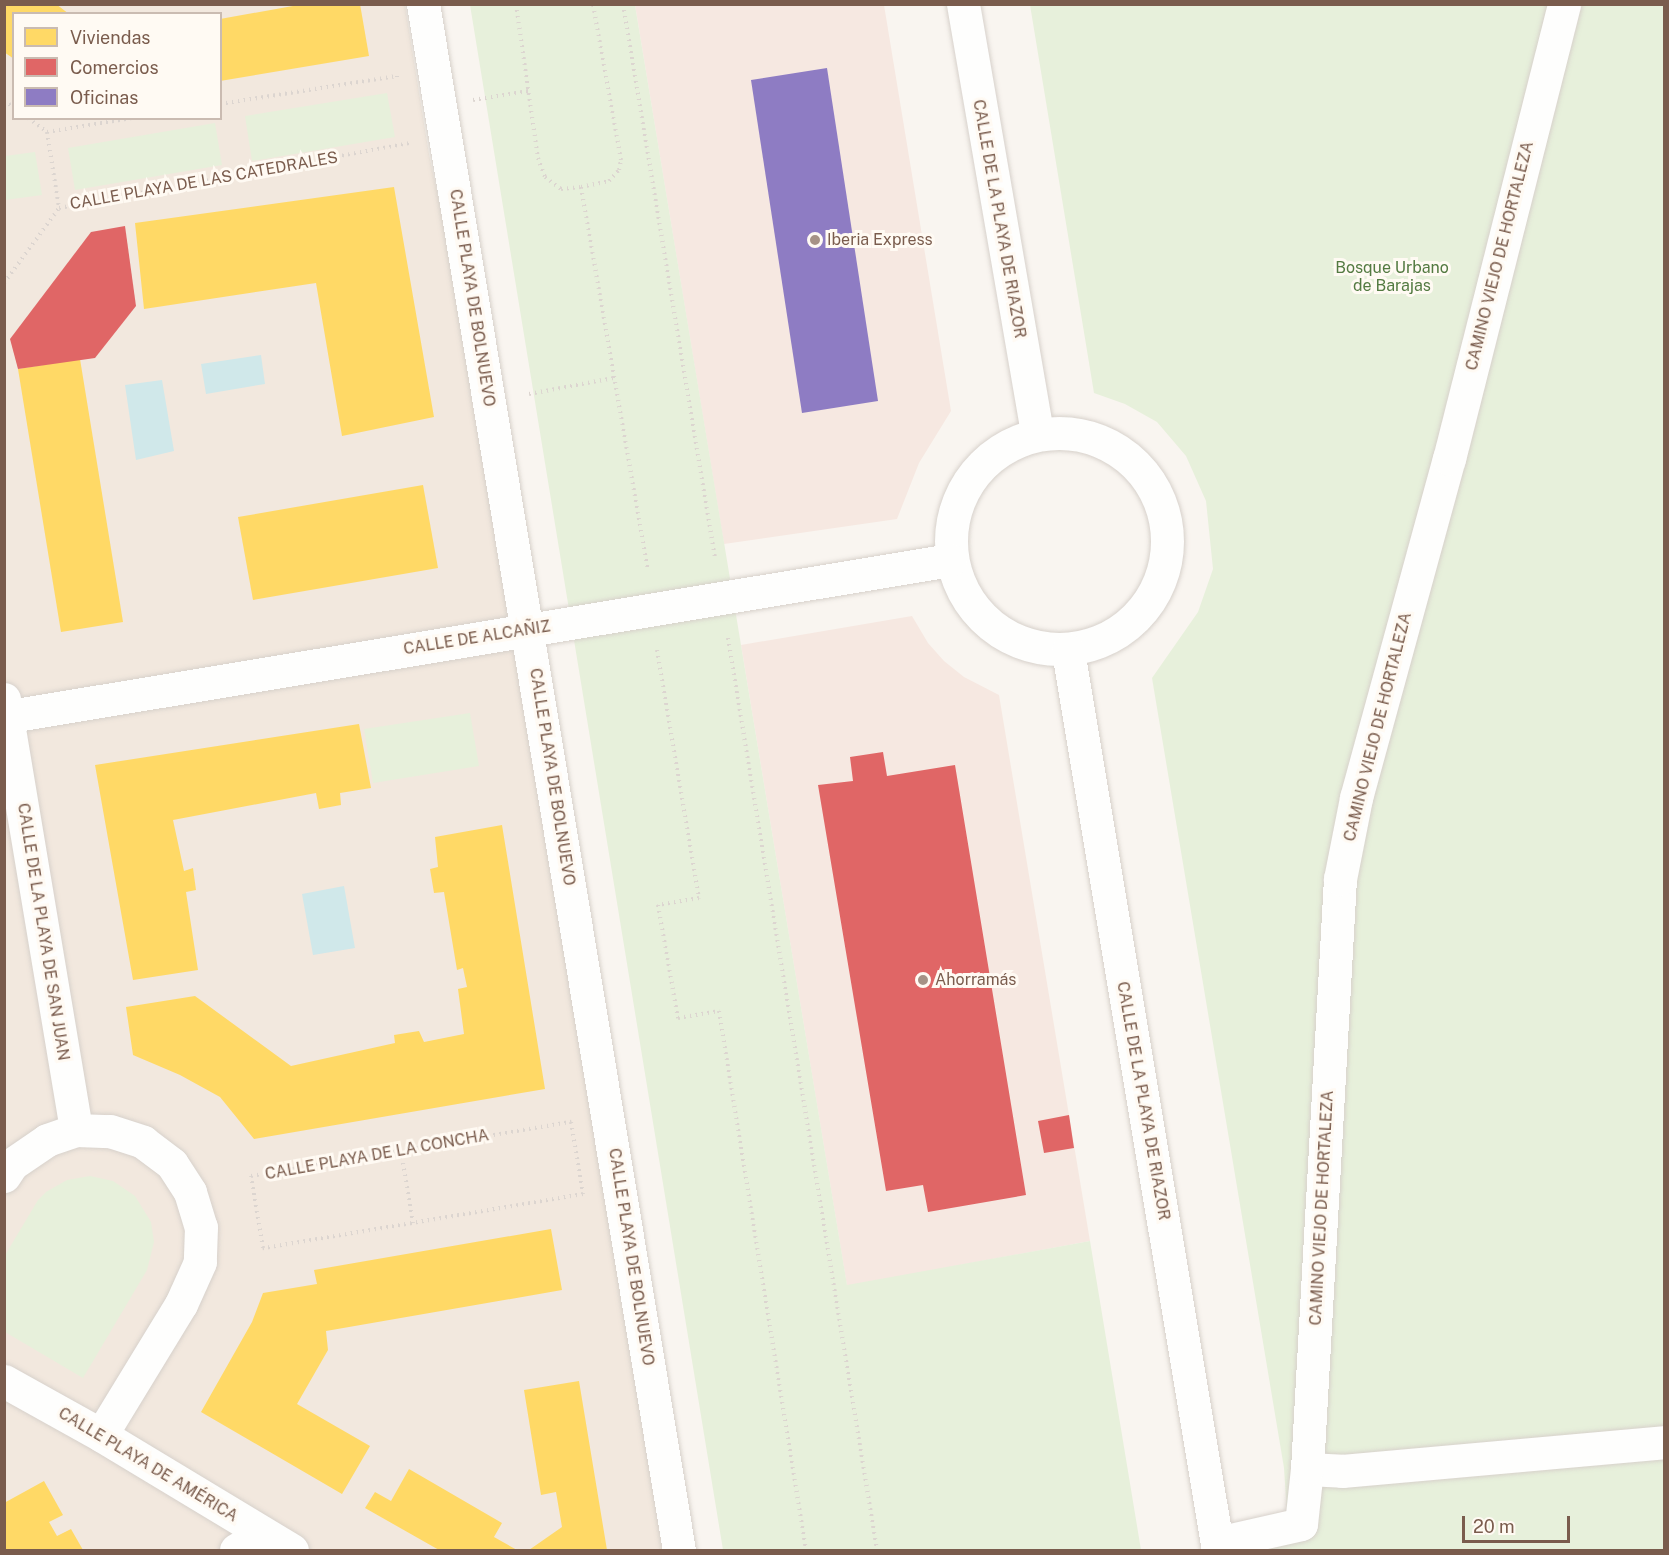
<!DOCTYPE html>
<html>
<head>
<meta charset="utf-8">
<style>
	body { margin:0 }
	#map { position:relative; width:1669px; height:1555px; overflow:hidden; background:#f9f5f0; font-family:"Public Sans",sans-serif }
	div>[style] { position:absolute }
	.residential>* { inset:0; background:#f2e8de }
	.commercial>* { inset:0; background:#f6e8e1 }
	.green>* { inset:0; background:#e7f0db }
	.water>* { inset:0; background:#d0e8ea }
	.homes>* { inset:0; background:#ffd966 }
	.shops>* { inset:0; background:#e06666 }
	.offices>* { inset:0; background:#8e7cc3 }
	.path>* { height:4px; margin-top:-2px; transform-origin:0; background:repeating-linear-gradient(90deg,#dcd5d0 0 1.5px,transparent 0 6px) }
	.roads { filter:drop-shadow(0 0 2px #d7d1cb) drop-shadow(0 0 2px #d7d1cb) }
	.minor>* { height:33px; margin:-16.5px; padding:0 16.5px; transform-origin:16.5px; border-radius:16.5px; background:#fefefd }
	.minor>.ring { margin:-16.5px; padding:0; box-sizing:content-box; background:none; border:33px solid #fefefd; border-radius:50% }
	.dots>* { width:16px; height:16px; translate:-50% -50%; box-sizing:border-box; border:3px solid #fffaf3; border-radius:50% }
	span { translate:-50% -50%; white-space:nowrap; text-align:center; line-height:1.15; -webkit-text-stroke:6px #fffaf3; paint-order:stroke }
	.street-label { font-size:16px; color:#7a5c4d }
	.poi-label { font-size:16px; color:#7a5c4d }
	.left { translate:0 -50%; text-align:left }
	.park-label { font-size:16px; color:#537a41 }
	.frame { position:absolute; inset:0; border:6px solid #7a5c4d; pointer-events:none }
	.legend { position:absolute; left:12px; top:12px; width:210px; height:108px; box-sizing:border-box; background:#fffaf3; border:2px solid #cabbb1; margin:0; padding:8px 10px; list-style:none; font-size:18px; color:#7a5c4d }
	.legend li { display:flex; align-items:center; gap:12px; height:30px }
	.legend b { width:30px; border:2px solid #cabbb1 }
	.scale { position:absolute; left:1462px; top:1516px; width:108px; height:27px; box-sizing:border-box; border:3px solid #7a5c4d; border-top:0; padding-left:8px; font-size:18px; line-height:21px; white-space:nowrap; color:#7a5c4d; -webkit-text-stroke:4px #fffaf3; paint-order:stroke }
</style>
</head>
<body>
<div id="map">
	<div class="residential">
		<div style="clip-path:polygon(evenodd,5px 5px,405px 5px,429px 154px,517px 574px,679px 1550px,5px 1550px,5px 5px,14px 14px,220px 14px,220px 118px,14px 118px,14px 14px)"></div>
	</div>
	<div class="commercial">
		<div style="clip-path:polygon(635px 5px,884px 5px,951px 411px,919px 463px,897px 519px,724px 544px)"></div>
		<div style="clip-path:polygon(912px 616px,928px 643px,944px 661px,964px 677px,999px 695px,1090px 1241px,847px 1286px,741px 645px)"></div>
	</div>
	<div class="green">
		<div style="clip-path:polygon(470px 5px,635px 5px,847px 1285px,1090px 1241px,1141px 1550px,723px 1550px)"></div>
		<div style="clip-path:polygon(1030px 5px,1664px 5px,1664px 1550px,1218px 1550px,1288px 1529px,1284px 1468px,1152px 678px,1198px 612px,1213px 569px,1206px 501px,1186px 456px,1157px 422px,1125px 404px,1094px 393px)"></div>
		<div style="clip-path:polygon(387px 93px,395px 137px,252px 161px,245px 116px)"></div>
		<div style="clip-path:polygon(215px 123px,222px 165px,75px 190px,68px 148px)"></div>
		<div style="clip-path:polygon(35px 152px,42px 195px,5px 200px,5px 156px)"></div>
		<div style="clip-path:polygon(470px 713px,479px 766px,373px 783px,364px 729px)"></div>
		<div style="clip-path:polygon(90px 1176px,113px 1181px,135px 1196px,151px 1222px,154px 1242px,147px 1270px,83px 1378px,5px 1332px,4px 1257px,38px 1200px,46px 1192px,67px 1180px)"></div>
	</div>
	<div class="water">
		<div style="clip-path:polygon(261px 355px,265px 384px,206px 394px,201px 364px)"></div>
		<div style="clip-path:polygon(162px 380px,174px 451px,136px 460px,125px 385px)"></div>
		<div style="clip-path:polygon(344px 886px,355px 948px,313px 955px,302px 894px)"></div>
	</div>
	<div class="homes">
		<div style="clip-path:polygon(4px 4px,56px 4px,69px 14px,14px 14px,14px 59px,4px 52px)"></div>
		<div style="clip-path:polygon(304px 4px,360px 4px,369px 56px,220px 81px,220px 19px)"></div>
		<div style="clip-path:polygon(394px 187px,434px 417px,342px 436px,316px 283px,144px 309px,135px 223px)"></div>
		<div style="clip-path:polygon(80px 359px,123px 622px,61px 632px,18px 369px)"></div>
		<div style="clip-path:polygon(423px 485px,438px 568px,253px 600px,238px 517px)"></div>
		<div style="clip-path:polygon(359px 724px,371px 788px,340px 793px,341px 805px,319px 809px,316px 793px,173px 820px,184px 871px,193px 868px,196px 890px,186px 892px,198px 970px,133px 980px,95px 765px)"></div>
		<div style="clip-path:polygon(502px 825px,545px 1089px,254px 1139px,220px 1097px,180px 1075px,133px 1055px,126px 1007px,195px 996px,291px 1066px,395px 1043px,394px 1035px,419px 1031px,424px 1042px,464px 1034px,458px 989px,467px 987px,463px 968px,457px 970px,444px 892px,434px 893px,430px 869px,438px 867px,435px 837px)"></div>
		<div style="clip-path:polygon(551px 1229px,562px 1290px,326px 1331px,328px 1350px,297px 1404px,370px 1446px,342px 1494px,201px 1412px,252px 1322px,263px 1293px,317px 1284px,314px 1270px)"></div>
		<div style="clip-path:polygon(579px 1381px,607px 1550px,529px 1550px,562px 1527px,556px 1492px,541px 1495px,524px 1390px)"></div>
		<div style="clip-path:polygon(409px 1469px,502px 1523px,494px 1537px,517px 1550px,439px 1550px,365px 1508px,375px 1492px,391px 1501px)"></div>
		<div style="clip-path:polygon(44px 1481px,63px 1515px,49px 1522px,57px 1536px,71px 1529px,83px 1550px,4px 1550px,4px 1503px)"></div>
	</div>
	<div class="shops">
		<div style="clip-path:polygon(125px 226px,136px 306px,95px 358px,18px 369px,10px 339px,91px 232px)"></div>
		<div style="clip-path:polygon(883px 752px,887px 776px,955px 765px,1026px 1195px,928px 1212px,923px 1185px,886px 1191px,818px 785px,853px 781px,850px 757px)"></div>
		<div style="clip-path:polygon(1069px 1115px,1074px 1148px,1044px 1153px,1038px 1121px)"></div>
	</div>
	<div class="offices">
		<div style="clip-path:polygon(827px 68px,878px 401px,802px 413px,751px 80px)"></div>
	</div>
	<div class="path">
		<div style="left:516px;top:4px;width:156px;rotate:81.9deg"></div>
		<div style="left:538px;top:158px;width:20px;rotate:70deg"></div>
		<div style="left:545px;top:177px;width:20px;rotate:37deg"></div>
		<div style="left:561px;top:189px;width:20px;rotate:-6deg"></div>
		<div style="left:581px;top:187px;width:388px;rotate:80.1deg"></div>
		<div style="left:623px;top:4px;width:562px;rotate:80.57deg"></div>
		<div style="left:473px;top:100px;width:56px;rotate:-9.3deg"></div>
		<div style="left:4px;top:101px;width:12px;rotate:31deg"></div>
		<div style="left:220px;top:104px;width:179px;rotate:-9deg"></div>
		<div style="left:397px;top:76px;width:4px;rotate:90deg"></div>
		<div style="left:28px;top:118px;width:24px;rotate:36deg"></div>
		<div style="left:47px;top:132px;width:86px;rotate:-9.4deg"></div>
		<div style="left:47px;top:132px;width:77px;rotate:81deg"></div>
		<div style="left:581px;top:187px;width:29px;rotate:-12deg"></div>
		<div style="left:609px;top:181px;width:15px;rotate:-48deg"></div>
		<div style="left:619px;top:170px;width:10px;rotate:-79deg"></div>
		<div style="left:621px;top:160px;width:158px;rotate:-100.2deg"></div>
		<div style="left:4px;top:283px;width:93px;rotate:-53.7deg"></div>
		<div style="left:59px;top:208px;width:356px;rotate:-10.5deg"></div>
		<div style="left:529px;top:394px;width:86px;rotate:-10.7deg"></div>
		<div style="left:728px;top:638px;width:924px;rotate:80.72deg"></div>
		<div style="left:657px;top:650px;width:252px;rotate:80.4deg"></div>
		<div style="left:699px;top:898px;width:42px;rotate:170.3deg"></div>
		<div style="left:658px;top:905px;width:115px;rotate:80deg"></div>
		<div style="left:678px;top:1018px;width:42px;rotate:-9.7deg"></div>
		<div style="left:719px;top:1011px;width:546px;rotate:80.83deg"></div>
		<div style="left:571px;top:1122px;width:73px;rotate:80.5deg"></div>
		<div style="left:583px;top:1194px;width:325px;rotate:170.4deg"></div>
		<div style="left:263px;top:1248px;width:73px;rotate:-99.5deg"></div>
		<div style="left:251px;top:1176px;width:325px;rotate:-9.6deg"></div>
		<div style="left:401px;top:1151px;width:73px;rotate:80.5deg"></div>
	</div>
	<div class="roads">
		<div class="minor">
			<div style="left:423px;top:4px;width:1567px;rotate:80.6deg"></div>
			<div style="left:963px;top:4px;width:435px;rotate:80.2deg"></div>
			<div class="ring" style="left:951px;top:433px;width:183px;height:183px"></div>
			<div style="left:1068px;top:651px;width:911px;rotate:80.53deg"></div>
			<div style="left:4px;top:699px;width:437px;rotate:80.5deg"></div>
			<div style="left:4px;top:717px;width:959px;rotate:-9.42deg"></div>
			<div style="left:4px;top:1176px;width:14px;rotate:-56deg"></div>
			<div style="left:12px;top:1164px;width:42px;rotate:-34.4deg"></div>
			<div style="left:47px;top:1140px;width:31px;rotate:-19deg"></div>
			<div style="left:76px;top:1130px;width:34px;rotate:2deg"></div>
			<div style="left:110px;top:1131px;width:35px;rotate:18deg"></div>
			<div style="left:143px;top:1142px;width:36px;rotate:37deg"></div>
			<div style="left:172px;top:1164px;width:33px;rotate:57deg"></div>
			<div style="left:190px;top:1192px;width:37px;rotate:73deg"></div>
			<div style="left:201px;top:1227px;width:35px;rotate:92deg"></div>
			<div style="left:200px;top:1262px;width:46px;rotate:114.3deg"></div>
			<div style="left:181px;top:1304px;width:153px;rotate:121.4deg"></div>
			<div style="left:4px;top:1381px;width:111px;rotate:29.1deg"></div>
			<div style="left:101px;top:1435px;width:223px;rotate:31.1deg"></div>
			<div style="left:1307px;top:1469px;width:35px;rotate:3deg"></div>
			<div style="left:1342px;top:1471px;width:323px;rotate:-5.1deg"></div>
			<div style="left:1217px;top:1543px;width:86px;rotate:-12.7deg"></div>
			<div style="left:1301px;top:1524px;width:55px;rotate:-83.8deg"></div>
			<div style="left:1307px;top:1469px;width:591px;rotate:-86.8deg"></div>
			<div style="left:1340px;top:879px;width:83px;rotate:-78.8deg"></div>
			<div style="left:1356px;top:798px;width:352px;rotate:-74.7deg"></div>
			<div style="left:1449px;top:459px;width:469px;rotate:-75.8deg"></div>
			<div style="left:236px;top:1550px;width:31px;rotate:-31deg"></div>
		</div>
	</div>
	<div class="dots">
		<div style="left:815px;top:240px;background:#a69286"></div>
		<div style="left:923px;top:980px;background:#a69286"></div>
	</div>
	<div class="street-label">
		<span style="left:204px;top:181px;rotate:-10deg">CALLE PLAYA DE LAS CATEDRALES</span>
		<span style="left:999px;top:219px;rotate:80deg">CALLE DE LA PLAYA DE RIAZOR</span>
		<span style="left:1500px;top:256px;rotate:-76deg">CAMINO VIEJO DE HORTALEZA</span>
		<span style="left:472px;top:298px;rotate:81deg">CALLE PLAYA DE BOLNUEVO</span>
		<span style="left:477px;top:638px;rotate:-9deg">CALLE DE ALCAÑIZ</span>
		<span style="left:1378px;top:727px;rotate:-76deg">CAMINO VIEJO DE HORTALEZA</span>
		<span style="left:552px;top:777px;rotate:81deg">CALLE PLAYA DE BOLNUEVO</span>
		<span style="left:43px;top:932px;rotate:81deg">CALLE DE LA PLAYA DE SAN JUAN</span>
		<span style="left:1143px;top:1101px;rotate:80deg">CALLE DE LA PLAYA DE RIAZOR</span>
		<span style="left:377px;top:1155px;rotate:-10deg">CALLE PLAYA DE LA CONCHA</span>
		<span style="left:1322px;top:1208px;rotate:-87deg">CAMINO VIEJO DE HORTALEZA</span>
		<span style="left:631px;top:1257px;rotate:81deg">CALLE PLAYA DE BOLNUEVO</span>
		<span style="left:148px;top:1465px;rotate:31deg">CALLE PLAYA DE AMÉRICA</span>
	</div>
	<div class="poi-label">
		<span class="left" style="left:827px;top:240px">Iberia Express</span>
		<span class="left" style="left:935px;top:980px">Ahorramás</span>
	</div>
	<div class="park-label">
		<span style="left:1392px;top:277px">Bosque Urbano<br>de Barajas</span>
	</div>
	<div class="frame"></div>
	<ul class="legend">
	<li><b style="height:16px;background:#ffd966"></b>Viviendas</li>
	<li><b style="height:16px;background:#e06666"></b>Comercios</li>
	<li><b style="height:16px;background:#8e7cc3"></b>Oficinas</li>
	</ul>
	<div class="scale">20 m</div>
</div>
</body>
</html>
